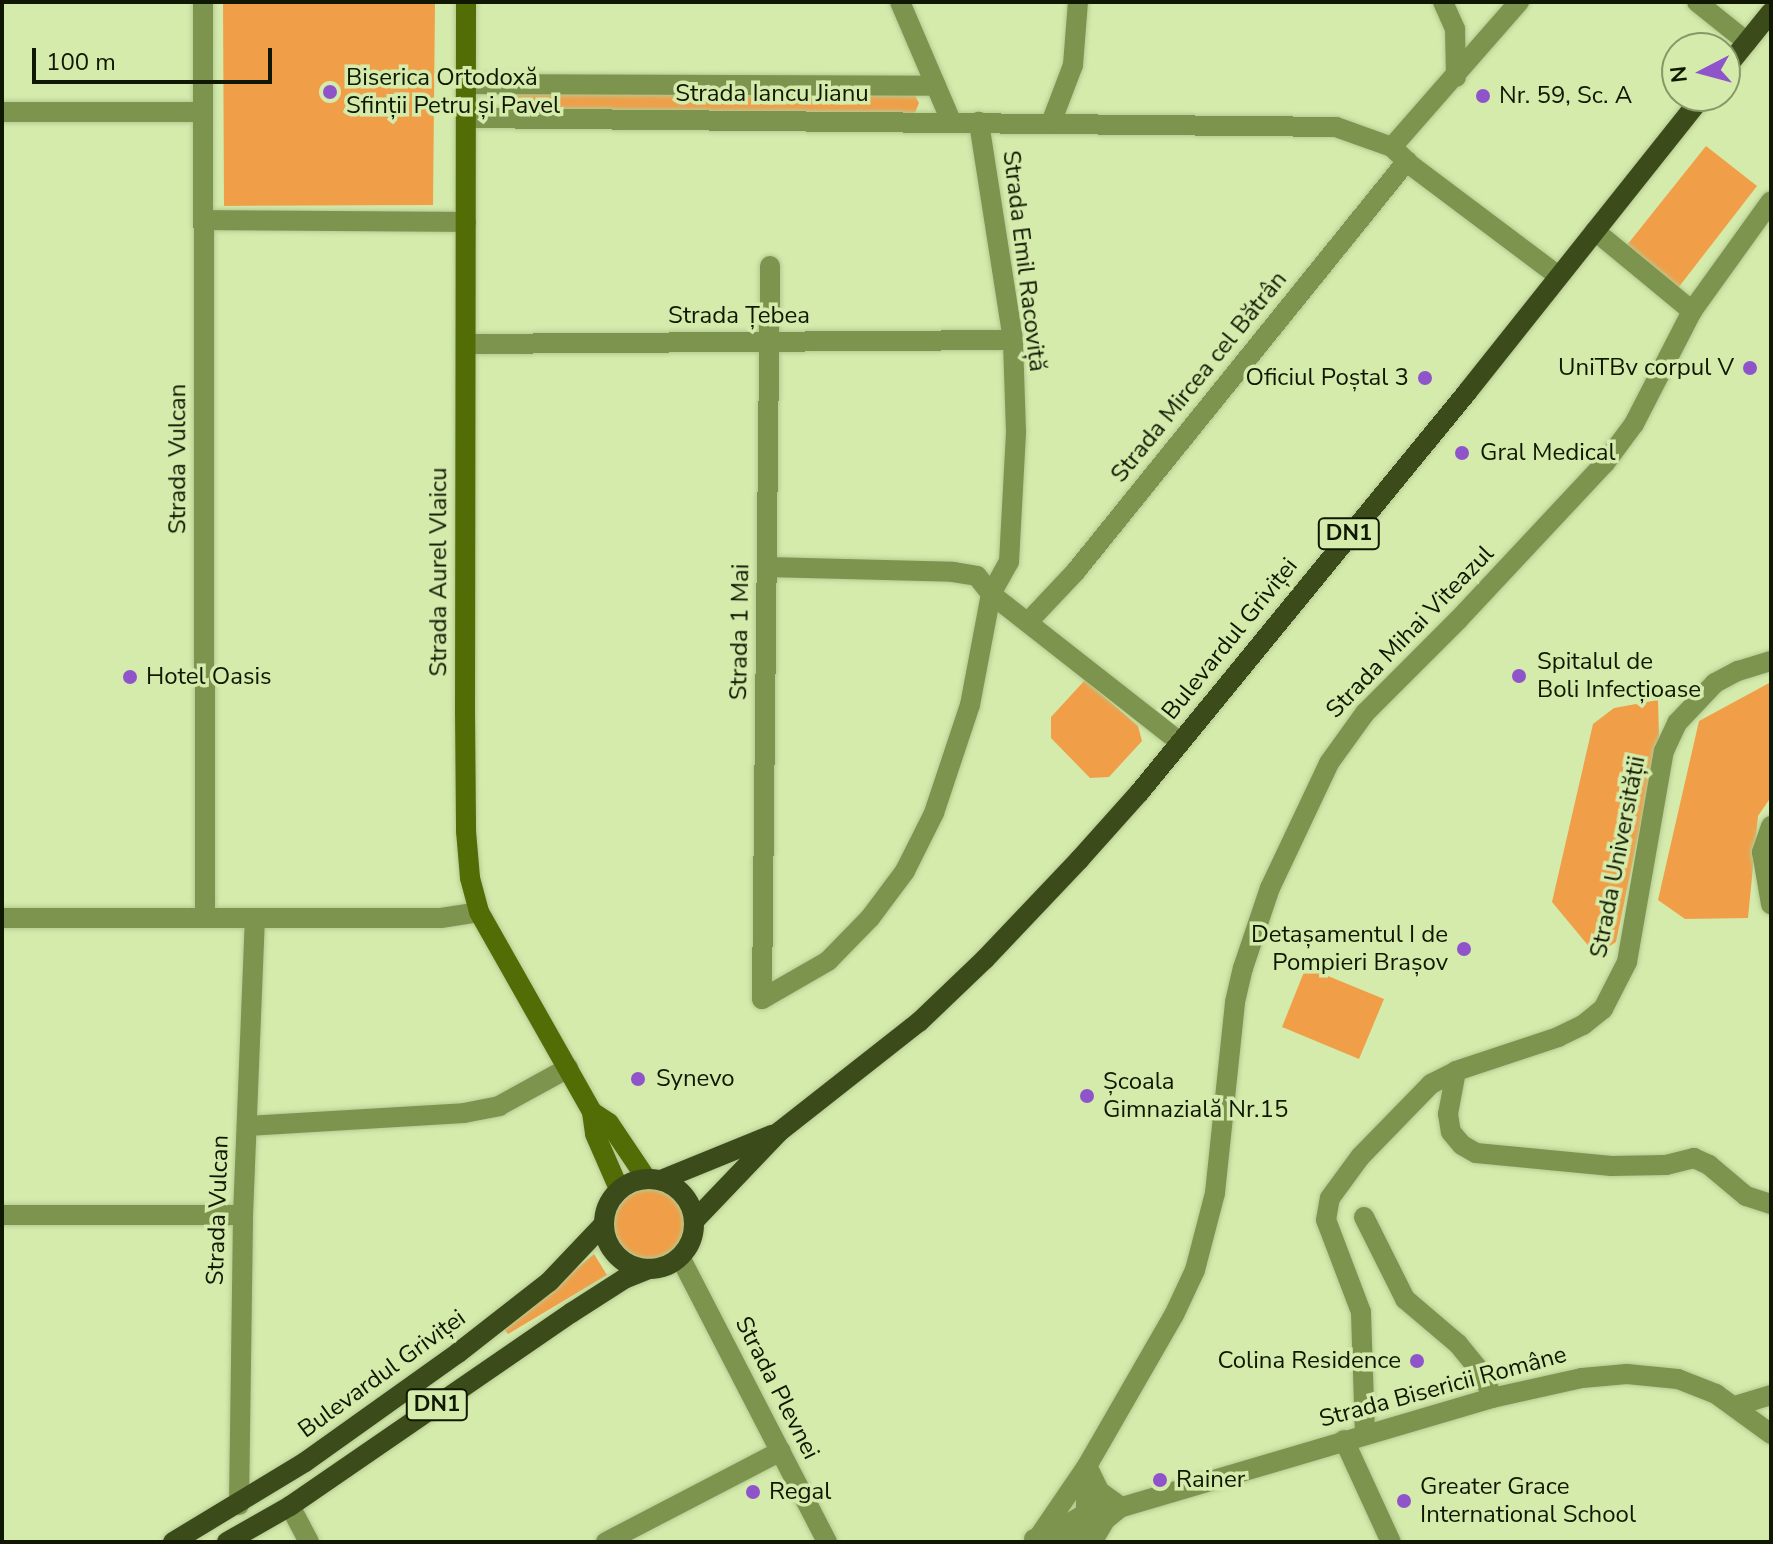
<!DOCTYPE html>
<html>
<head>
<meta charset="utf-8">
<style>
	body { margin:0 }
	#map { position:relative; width:1773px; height:1544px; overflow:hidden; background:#d4ebac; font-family:"Nunito Sans",sans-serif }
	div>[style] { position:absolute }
	.green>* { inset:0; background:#f09f48 }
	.round { border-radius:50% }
	.roads { filter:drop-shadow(0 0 2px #b5c991) drop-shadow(0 0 2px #b5c991) }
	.minor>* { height:20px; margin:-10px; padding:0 10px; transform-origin:10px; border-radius:10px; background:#7c944e }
	.tertiary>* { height:20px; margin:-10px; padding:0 10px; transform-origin:10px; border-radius:10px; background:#7c944e }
	.secondary>* { height:20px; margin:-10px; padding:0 10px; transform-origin:10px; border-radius:10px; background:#526c06 }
	.primary>* { height:20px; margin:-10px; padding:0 10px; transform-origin:10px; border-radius:10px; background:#3b4b1a }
	.primary>.ring { margin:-10px; padding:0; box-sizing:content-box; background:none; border:20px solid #3b4b1a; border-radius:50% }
	.dots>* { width:22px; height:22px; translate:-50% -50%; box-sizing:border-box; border:4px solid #d4ebac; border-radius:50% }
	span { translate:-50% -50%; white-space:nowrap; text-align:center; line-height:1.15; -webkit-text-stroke:7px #d4ebac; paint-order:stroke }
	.shield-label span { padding:2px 6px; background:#d4ebac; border:2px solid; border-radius:6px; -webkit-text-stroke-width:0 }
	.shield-label { font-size:22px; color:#101802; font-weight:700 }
	.poi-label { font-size:24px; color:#101802 }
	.left { translate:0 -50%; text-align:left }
	.right { translate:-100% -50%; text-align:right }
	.street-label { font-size:24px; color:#101802 }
	.frame { position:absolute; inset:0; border:4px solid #101802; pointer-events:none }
	.north { position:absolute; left:1661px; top:32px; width:80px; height:80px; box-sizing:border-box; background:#d4ebac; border:2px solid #869768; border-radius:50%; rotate:264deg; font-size:22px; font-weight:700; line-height:32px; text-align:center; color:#101802 }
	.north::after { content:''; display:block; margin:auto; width:28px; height:36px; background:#9054ca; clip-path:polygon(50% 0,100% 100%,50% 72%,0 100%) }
	.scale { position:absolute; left:32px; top:48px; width:240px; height:36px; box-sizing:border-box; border:4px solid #101802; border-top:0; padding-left:10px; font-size:24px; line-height:28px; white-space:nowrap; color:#101802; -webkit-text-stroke:6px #d4ebac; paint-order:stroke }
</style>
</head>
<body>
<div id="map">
	<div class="green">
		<div style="clip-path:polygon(223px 2px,435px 2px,433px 205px,224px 206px)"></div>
		<div style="clip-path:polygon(506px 93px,914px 94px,919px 103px,914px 115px,510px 111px,505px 104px)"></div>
		<div style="clip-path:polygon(1706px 146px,1757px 186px,1678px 288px,1627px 245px)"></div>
		<div style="clip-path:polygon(1085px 680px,1138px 726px,1142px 741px,1109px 777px,1090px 778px,1051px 738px,1051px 717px)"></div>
		<div style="clip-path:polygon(1771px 682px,1771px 797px,1758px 816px,1748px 918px,1685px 919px,1658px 900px,1699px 721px)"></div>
		<div style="clip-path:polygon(1658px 700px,1659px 736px,1616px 942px,1596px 955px,1552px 902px,1593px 724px,1614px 708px)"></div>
		<div style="clip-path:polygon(1306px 967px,1384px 999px,1359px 1059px,1282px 1027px)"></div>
		<div class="round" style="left:614px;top:1189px;width:70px;height:70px"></div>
		<div style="clip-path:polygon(594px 1254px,607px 1275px,508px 1334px,504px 1329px)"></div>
	</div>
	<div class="roads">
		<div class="minor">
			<div style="left:203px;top:2px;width:915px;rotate:89.87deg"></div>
			<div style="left:900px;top:2px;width:129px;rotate:66.8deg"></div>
			<div style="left:1443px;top:2px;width:30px;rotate:66deg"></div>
			<div style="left:1455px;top:29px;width:48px;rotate:88.8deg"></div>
			<div style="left:1697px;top:2px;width:64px;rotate:38.7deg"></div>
			<div style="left:466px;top:84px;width:470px;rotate:0.2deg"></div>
			<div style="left:2px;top:112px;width:200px"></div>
			<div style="left:466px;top:118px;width:870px;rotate:0.59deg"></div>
			<div style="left:1336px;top:127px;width:59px;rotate:19.7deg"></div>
			<div style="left:1392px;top:147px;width:28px;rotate:44deg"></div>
			<div style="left:1412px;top:166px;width:181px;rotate:36.9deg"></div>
			<div style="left:1051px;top:123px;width:62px;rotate:-69.2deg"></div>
			<div style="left:1073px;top:65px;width:63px;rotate:-85.5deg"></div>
			<div style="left:1392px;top:147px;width:193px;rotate:-48.8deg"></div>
			<div style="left:204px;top:220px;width:262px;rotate:0.4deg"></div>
			<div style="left:770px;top:266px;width:733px;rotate:90.63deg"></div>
			<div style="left:762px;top:999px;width:76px;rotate:-29.9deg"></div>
			<div style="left:828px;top:961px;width:60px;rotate:-45.7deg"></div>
			<div style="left:870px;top:918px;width:59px;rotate:-53.3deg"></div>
			<div style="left:905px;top:871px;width:65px;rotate:-63.4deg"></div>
			<div style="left:934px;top:813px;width:114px;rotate:-71.6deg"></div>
			<div style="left:970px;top:705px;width:113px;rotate:-79.3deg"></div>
			<div style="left:991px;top:594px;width:37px;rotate:-61deg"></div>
			<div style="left:1009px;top:562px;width:130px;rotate:-86.9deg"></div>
			<div style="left:1016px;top:432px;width:92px;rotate:-91.9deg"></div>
			<div style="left:1013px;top:340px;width:221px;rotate:-98.9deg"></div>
			<div style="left:466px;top:344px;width:547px;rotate:-0.42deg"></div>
			<div style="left:767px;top:567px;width:186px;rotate:1.5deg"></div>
			<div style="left:953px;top:572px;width:24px;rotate:9deg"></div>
			<div style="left:977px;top:576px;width:23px;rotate:52deg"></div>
			<div style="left:991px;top:594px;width:240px;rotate:38.1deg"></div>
			<div style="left:1028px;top:622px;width:70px;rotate:-46.7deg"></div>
			<div style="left:1076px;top:571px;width:527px;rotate:-51.09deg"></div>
			<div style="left:1771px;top:826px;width:28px;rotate:109deg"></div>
			<div style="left:1762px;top:852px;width:53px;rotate:80.2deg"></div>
			<div style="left:2px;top:918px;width:439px"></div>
			<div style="left:441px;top:918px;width:38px;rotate:-9deg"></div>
			<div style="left:1456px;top:1071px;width:44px;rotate:100.5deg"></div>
			<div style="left:1448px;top:1114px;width:18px;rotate:81deg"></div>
			<div style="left:1451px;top:1132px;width:17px;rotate:50deg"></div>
			<div style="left:1462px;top:1145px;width:16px;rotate:30deg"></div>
			<div style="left:1476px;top:1153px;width:136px;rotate:5.5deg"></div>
			<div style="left:1611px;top:1166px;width:55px;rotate:-1deg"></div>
			<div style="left:1666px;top:1165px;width:29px;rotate:-14deg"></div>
			<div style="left:1694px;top:1158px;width:17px;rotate:25deg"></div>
			<div style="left:1709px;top:1165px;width:48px;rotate:40deg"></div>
			<div style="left:1746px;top:1196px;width:26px;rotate:18deg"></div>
			<div style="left:247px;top:1126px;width:217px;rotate:-3.4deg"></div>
			<div style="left:464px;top:1113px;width:36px;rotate:-11deg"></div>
			<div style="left:499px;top:1106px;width:79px;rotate:-28.8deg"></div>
			<div style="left:2px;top:1215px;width:241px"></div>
			<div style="left:1364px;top:1217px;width:92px;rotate:63.4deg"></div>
			<div style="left:1405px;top:1299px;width:70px;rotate:40.3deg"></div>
			<div style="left:1458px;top:1344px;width:41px;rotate:50.9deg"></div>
			<div style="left:1484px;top:1376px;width:23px;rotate:70deg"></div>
			<div style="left:1735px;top:1406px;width:38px;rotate:-17deg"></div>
			<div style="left:1365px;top:1434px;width:122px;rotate:-91.9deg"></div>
			<div style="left:1361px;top:1312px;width:98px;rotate:-110.8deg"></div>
			<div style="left:1326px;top:1220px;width:22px;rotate:-80deg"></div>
			<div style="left:1330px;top:1198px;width:51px;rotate:-53.8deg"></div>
			<div style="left:1360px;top:1157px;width:102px;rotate:-45.8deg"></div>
			<div style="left:1431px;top:1084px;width:28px;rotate:-27deg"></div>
			<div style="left:1456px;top:1071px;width:108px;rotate:-18.4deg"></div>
			<div style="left:1558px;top:1037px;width:28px;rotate:-26deg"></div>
			<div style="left:1583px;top:1025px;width:26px;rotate:-39deg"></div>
			<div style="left:1603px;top:1009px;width:53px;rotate:-62.9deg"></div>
			<div style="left:1627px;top:962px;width:214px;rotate:-80.1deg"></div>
			<div style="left:1664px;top:751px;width:31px;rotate:-65deg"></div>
			<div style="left:1677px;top:723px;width:55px;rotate:-46.5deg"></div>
			<div style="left:1715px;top:683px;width:26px;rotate:-28deg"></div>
			<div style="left:1738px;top:671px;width:34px;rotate:-17deg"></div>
			<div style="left:1344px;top:1440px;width:112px;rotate:65.3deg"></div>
			<div style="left:1087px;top:1466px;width:28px;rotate:64deg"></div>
			<div style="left:1099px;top:1491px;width:27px;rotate:36deg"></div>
			<div style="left:239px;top:1505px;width:290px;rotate:-89.2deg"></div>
			<div style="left:243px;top:1215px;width:297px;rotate:-87.7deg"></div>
			<div style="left:290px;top:1506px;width:41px;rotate:62.2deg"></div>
			<div style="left:1054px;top:1532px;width:38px;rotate:-30deg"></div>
			<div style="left:1087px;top:1513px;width:36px;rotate:-10deg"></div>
			<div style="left:1122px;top:1507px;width:386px;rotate:-16.4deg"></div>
			<div style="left:1492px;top:1398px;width:92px;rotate:-12.5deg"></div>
			<div style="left:1582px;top:1378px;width:45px;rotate:-5.1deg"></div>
			<div style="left:1627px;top:1374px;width:51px;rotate:5.6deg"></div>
			<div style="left:1678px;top:1379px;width:41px;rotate:21.5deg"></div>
			<div style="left:1716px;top:1394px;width:68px;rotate:36deg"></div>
			<div style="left:606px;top:1542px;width:197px;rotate:-27.5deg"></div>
			<div style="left:1092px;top:1542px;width:26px;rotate:-59deg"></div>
			<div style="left:1105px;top:1520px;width:21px;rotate:-39deg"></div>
		</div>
		<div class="tertiary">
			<div style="left:1595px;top:231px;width:126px;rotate:39.5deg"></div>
			<div style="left:680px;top:1257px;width:321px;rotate:62.7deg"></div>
			<div style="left:1040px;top:1535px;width:83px;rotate:-55.7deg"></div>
			<div style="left:1087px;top:1466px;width:174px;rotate:-60.1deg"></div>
			<div style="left:1174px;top:1315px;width:50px;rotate:-65deg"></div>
			<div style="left:1195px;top:1270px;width:80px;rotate:-75.4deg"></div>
			<div style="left:1215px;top:1193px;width:192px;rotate:-84deg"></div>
			<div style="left:1235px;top:1002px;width:35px;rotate:-77deg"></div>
			<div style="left:1243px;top:968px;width:84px;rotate:-71.4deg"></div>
			<div style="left:1270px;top:888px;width:138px;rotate:-64.7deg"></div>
			<div style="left:1329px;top:763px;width:62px;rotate:-54.2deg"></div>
			<div style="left:1365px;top:713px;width:132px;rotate:-45deg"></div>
			<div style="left:1458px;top:620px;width:215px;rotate:-46.9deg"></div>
			<div style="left:1605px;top:463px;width:49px;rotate:-53.4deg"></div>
			<div style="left:1634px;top:424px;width:127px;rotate:-62.8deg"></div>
			<div style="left:1692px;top:311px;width:135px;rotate:-54.3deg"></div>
			<div style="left:1034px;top:1539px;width:21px;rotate:-19deg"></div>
			<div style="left:1054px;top:1532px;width:23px;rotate:25deg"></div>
			<div style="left:1085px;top:1542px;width:76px;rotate:-88.5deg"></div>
		</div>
		<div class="secondary">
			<div style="left:466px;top:2px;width:709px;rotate:90.08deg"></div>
			<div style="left:465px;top:711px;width:120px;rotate:89.5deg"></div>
			<div style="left:466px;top:831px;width:47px;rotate:85.1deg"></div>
			<div style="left:470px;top:878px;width:35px;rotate:75deg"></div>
			<div style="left:479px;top:912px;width:230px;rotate:60.5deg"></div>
			<div style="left:592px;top:1112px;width:22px;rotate:82deg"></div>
			<div style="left:595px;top:1134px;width:60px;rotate:66.4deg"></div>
			<div style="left:592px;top:1112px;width:20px;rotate:33deg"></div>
			<div style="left:609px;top:1123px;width:66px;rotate:56.1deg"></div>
		</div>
		<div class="primary">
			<div style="left:1725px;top:69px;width:73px;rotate:-51.1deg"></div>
			<div class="ring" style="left:604px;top:1179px;width:70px;height:70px"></div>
			<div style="left:661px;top:1180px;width:120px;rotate:-22.1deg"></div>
			<div style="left:694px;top:1221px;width:123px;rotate:-46.3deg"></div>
			<div style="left:779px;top:1132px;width:178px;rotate:-38.2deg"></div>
			<div style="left:919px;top:1022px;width:91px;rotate:-43.7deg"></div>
			<div style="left:985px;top:959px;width:137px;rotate:-46.5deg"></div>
			<div style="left:1079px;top:860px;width:90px;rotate:-48.2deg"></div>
			<div style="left:1139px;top:793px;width:519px;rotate:-50.7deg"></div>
			<div style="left:1468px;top:391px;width:377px;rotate:-51.5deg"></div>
			<div style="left:173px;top:1542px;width:154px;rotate:-31.2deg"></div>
			<div style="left:305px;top:1462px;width:188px;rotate:-35.5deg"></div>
			<div style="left:458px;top:1353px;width:115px;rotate:-38deg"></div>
			<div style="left:549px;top:1282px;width:79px;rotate:-46.5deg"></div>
			<div style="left:227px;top:1542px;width:73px;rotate:-29.7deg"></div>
			<div style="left:290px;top:1506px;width:341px;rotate:-34.5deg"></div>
			<div style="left:571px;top:1313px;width:63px;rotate:-32.7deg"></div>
			<div style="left:624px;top:1279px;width:27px;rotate:-22deg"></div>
		</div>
	</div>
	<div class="dots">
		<div style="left:330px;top:92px;background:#9054ca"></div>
		<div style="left:1483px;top:96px;background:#9054ca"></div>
		<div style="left:1750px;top:368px;background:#9054ca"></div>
		<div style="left:1425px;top:378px;background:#9054ca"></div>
		<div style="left:1462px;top:453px;background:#9054ca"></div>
		<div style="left:1519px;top:676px;background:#9054ca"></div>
		<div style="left:130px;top:677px;background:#9054ca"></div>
		<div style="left:1464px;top:949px;background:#9054ca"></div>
		<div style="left:638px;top:1079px;background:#9054ca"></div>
		<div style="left:1087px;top:1096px;background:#9054ca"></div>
		<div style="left:1417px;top:1361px;background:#9054ca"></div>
		<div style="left:1160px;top:1480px;background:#9054ca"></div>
		<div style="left:753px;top:1492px;background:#9054ca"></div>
		<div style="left:1404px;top:1501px;background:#9054ca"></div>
	</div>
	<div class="shield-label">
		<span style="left:1349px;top:534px">DN1</span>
		<span style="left:437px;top:1405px">DN1</span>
	</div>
	<div class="poi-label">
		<span class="left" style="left:346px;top:92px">Biserica Ortodoxă<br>Sfinții Petru și Pavel</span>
		<span class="left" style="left:1499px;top:96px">Nr. 59, Sc. A</span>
		<span class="right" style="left:1734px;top:368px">UniTBv corpul V</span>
		<span class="right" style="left:1409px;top:378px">Oficiul Poștal 3</span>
		<span class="left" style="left:1480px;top:453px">Gral Medical</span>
		<span class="left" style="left:1537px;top:676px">Spitalul de<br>Boli Infecțioase</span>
		<span class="left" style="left:146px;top:677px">Hotel Oasis</span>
		<span class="right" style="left:1448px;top:949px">Detașamentul I de<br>Pompieri Brașov</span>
		<span class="left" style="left:656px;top:1079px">Synevo</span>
		<span class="left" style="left:1103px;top:1096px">Școala<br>Gimnazială Nr.15</span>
		<span class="right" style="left:1401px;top:1361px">Colina Residence</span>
		<span class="left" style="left:1176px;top:1480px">Rainer</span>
		<span class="left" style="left:1420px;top:1501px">Greater Grace<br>International School</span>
		<span class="left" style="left:769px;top:1492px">Regal</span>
	</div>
	<div class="street-label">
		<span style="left:772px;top:94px">Strada Iancu Jianu</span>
		<span style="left:1024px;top:261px;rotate:83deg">Strada Emil Racoviță</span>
		<span style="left:739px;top:316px">Strada Țebea</span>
		<span style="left:1199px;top:377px;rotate:-51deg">Strada Mircea cel Bătrân</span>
		<span style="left:178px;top:459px;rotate:-90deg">Strada Vulcan</span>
		<span style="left:439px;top:572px;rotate:-90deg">Strada Aurel Vlaicu</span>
		<span style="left:740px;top:632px;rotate:-89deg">Strada 1 Mai</span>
		<span style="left:1410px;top:632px;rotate:-46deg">Strada Mihai Viteazul</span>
		<span style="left:1230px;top:639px;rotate:-51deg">Bulevardul Griviței</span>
		<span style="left:1618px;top:857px;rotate:-79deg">Strada Universității</span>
		<span style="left:218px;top:1210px;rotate:-88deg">Strada Vulcan</span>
		<span style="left:382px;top:1374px;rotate:-36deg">Bulevardul Griviței</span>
		<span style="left:1443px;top:1387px;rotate:-15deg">Strada Bisericii Române</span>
		<span style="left:777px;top:1388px;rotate:63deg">Strada Plevnei</span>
	</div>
	<div class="frame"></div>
	<div class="north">N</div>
	<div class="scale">100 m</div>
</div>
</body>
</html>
